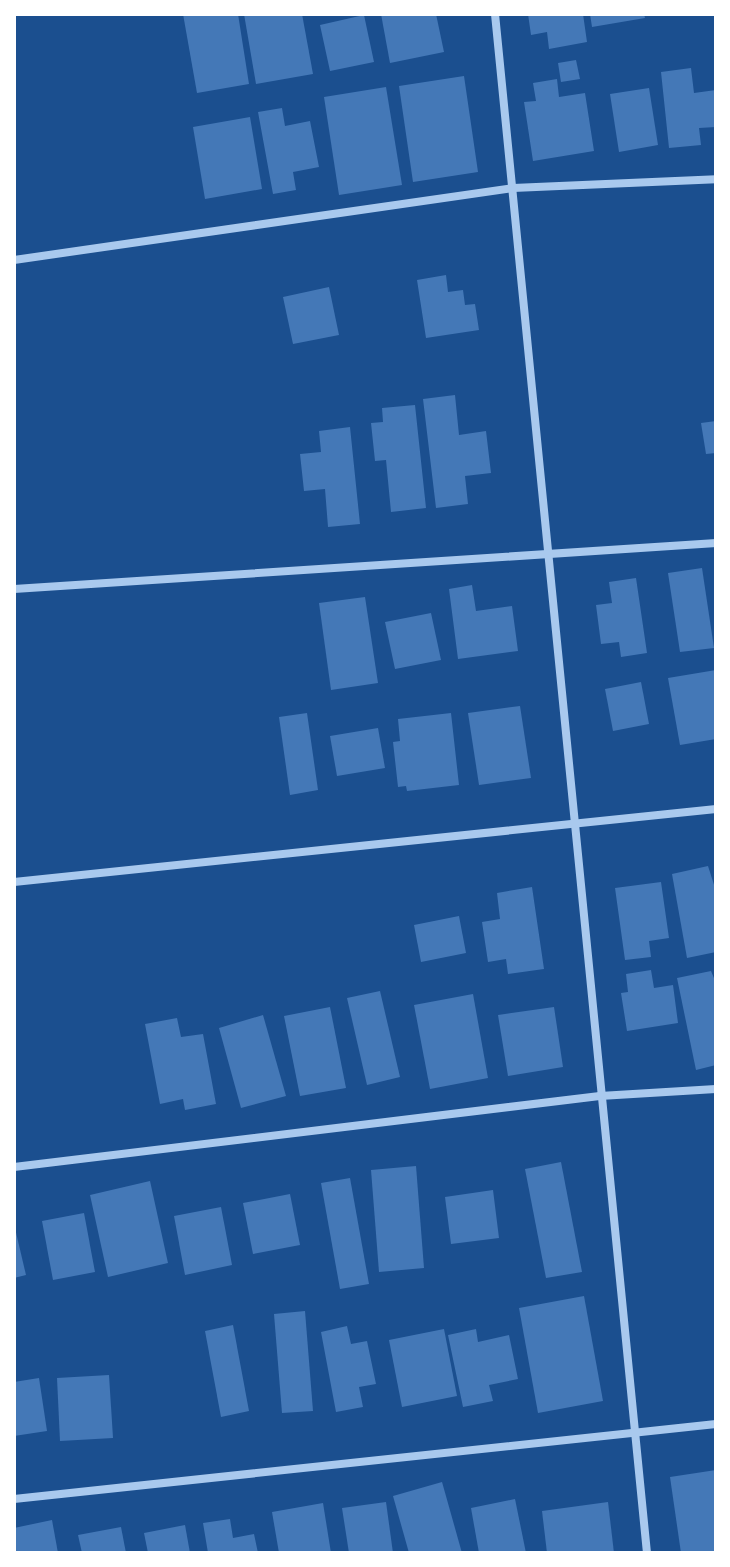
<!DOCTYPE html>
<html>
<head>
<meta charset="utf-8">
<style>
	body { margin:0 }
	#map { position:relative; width:730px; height:1567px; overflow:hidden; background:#1b4f8f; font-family:Lato,sans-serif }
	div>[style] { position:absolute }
	.building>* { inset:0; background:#4478b7 }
	.street>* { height:8px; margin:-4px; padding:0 4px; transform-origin:4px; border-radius:4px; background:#a9c9ee }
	span { translate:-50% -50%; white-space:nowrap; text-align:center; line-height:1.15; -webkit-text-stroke:8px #1b4f8f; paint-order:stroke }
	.frame { position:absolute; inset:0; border:16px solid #fff; pointer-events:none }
</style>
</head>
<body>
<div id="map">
	<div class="building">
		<div style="clip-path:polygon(183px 14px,238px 14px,249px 84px,197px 93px)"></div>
		<div style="clip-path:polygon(244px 14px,302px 14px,313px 74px,256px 84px)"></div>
		<div style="clip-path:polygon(381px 14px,436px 14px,444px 52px,390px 63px)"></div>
		<div style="clip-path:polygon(528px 14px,583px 14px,587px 42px,549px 49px,547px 32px,531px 35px)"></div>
		<div style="clip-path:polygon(590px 14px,644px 14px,645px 18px,592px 27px)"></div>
		<div style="clip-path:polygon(364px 15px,374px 62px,330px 71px,320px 25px)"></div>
		<div style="clip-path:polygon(576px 60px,580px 79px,561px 82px,558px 63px)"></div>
		<div style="clip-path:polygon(691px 68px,694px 93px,716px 90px,716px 127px,699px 128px,701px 145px,669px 148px,661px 72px)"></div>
		<div style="clip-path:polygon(464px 76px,478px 172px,413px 182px,399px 86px)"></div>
		<div style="clip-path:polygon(557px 79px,559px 97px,585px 93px,594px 151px,533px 161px,524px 102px,536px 101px,533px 83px)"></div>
		<div style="clip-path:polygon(386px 87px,402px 185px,339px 195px,324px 97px)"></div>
		<div style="clip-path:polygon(649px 88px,658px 145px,619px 152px,610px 94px)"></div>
		<div style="clip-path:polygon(282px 108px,285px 126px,310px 121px,319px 167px,293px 172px,296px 190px,273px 194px,258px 112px)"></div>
		<div style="clip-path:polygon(250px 117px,262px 189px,205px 199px,193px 127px)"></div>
		<div style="clip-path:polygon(446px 275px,448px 292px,463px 290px,465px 305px,475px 304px,479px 330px,426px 338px,417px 280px)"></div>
		<div style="clip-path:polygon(329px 287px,339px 335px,293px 344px,283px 297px)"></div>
		<div style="clip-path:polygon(455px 395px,459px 435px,486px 431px,491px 473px,465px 476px,468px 504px,436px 508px,423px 399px)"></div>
		<div style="clip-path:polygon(415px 405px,426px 508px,391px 512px,386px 460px,375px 461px,371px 423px,383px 422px,382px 408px)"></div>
		<div style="clip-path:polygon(716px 421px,716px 453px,706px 454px,701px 423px)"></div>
		<div style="clip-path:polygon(350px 427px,360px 524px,328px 527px,325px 489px,304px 491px,300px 454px,321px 452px,319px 431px)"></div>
		<div style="clip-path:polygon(702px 568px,714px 648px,680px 652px,668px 573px)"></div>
		<div style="clip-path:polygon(636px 578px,647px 653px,621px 657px,619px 642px,601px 644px,596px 605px,612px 603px,609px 582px)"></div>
		<div style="clip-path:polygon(472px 585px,476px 611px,512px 606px,518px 651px,458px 659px,449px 589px)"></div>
		<div style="clip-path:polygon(365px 597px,378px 683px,331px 690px,319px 603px)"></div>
		<div style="clip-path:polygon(431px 613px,441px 660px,395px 669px,385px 622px)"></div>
		<div style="clip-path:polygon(716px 670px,716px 739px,680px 745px,668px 678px)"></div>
		<div style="clip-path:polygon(641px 682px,649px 724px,613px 731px,605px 689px)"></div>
		<div style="clip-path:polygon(520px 706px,531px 778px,479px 785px,468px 713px)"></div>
		<div style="clip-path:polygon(307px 713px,318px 790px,290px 795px,279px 717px)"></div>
		<div style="clip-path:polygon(451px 713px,459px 785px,407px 791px,406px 786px,398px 787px,393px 742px,400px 741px,398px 719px)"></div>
		<div style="clip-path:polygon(378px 728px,385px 768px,337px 776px,330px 736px)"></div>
		<div style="clip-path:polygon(708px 866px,716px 891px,716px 952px,687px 958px,672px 874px)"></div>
		<div style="clip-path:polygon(661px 882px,669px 938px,649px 941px,651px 957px,625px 960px,615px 888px)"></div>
		<div style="clip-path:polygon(532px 887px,544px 969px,508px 974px,506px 959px,488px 962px,482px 922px,500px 919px,497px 893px)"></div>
		<div style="clip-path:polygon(459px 916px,466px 953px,421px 962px,414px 925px)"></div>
		<div style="clip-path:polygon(651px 970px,654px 988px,673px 985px,678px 1023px,627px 1031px,621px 993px,628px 992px,626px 974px)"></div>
		<div style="clip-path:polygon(711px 971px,716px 983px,716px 1065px,696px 1070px,677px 978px)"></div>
		<div style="clip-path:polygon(380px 991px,400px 1077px,367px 1085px,347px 998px)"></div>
		<div style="clip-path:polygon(473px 994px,488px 1078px,430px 1089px,414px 1005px)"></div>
		<div style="clip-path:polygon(330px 1007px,346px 1088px,300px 1096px,284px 1016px)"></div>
		<div style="clip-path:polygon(554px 1007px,563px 1067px,508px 1076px,498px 1015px)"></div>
		<div style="clip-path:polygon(263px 1015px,286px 1096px,241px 1108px,219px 1028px)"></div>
		<div style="clip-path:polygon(177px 1018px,181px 1037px,203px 1034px,216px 1104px,185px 1110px,183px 1099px,160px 1104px,145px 1024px)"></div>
		<div style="clip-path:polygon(561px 1162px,582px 1272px,546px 1278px,525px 1169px)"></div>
		<div style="clip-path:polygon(416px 1166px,424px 1268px,379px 1272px,371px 1170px)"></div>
		<div style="clip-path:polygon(350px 1178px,369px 1284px,340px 1289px,321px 1183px)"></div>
		<div style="clip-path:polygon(150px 1181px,168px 1263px,108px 1277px,90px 1195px)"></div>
		<div style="clip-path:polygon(493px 1190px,499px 1238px,451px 1244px,445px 1197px)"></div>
		<div style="clip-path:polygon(290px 1194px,300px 1245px,253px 1254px,243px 1203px)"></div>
		<div style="clip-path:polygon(221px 1207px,232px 1265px,185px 1275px,174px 1216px)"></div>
		<div style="clip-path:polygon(84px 1213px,95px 1272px,53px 1280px,42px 1221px)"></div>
		<div style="clip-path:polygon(14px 1224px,26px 1275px,14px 1278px)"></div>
		<div style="clip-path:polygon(584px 1296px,603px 1401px,538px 1413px,519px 1308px)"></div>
		<div style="clip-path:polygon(305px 1311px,313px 1411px,282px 1413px,274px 1314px)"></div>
		<div style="clip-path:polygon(233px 1325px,249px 1411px,221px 1417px,205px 1331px)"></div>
		<div style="clip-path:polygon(347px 1326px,351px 1344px,367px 1341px,376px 1384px,359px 1387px,363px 1407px,336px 1412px,321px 1332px)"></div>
		<div style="clip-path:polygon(444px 1329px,457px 1396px,402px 1407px,389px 1340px)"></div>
		<div style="clip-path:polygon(476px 1329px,478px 1342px,509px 1335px,518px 1379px,489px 1385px,493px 1401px,463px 1407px,448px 1335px)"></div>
		<div style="clip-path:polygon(109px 1375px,113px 1438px,60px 1441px,57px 1378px)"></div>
		<div style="clip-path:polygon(39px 1378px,47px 1431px,14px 1436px,14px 1382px)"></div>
		<div style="clip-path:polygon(716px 1470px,716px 1553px,681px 1553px,670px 1477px)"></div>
		<div style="clip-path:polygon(442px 1482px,462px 1553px,409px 1553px,393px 1496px)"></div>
		<div style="clip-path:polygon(515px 1499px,526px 1553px,479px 1553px,471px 1508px)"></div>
		<div style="clip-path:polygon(386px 1502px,393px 1553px,349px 1553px,342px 1508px)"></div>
		<div style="clip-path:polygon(608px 1502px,614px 1553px,547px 1553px,542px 1511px)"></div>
		<div style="clip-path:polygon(323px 1503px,331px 1553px,279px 1553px,272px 1512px)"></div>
		<div style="clip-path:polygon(230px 1519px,233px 1538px,254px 1534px,258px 1553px,208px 1553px,203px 1523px)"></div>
		<div style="clip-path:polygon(52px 1520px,58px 1553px,14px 1553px,14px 1528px)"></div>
		<div style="clip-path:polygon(185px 1525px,190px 1553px,148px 1553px,144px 1533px)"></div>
		<div style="clip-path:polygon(121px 1527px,126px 1553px,82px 1553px,78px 1535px)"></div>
	</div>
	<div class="street">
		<div style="left:495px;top:14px;width:1546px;rotate:84.36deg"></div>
		<div style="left:14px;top:260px;width:504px;rotate:-8.21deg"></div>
		<div style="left:513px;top:188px;width:203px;rotate:-2.5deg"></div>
		<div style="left:14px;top:589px;width:704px;rotate:-3.75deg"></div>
		<div style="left:14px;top:882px;width:706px;rotate:-5.94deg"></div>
		<div style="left:14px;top:1167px;width:590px;rotate:-6.91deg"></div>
		<div style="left:600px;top:1096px;width:116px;rotate:-3.5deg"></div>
		<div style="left:14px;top:1499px;width:706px;rotate:-6.1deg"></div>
	</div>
	<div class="frame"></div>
</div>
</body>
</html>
